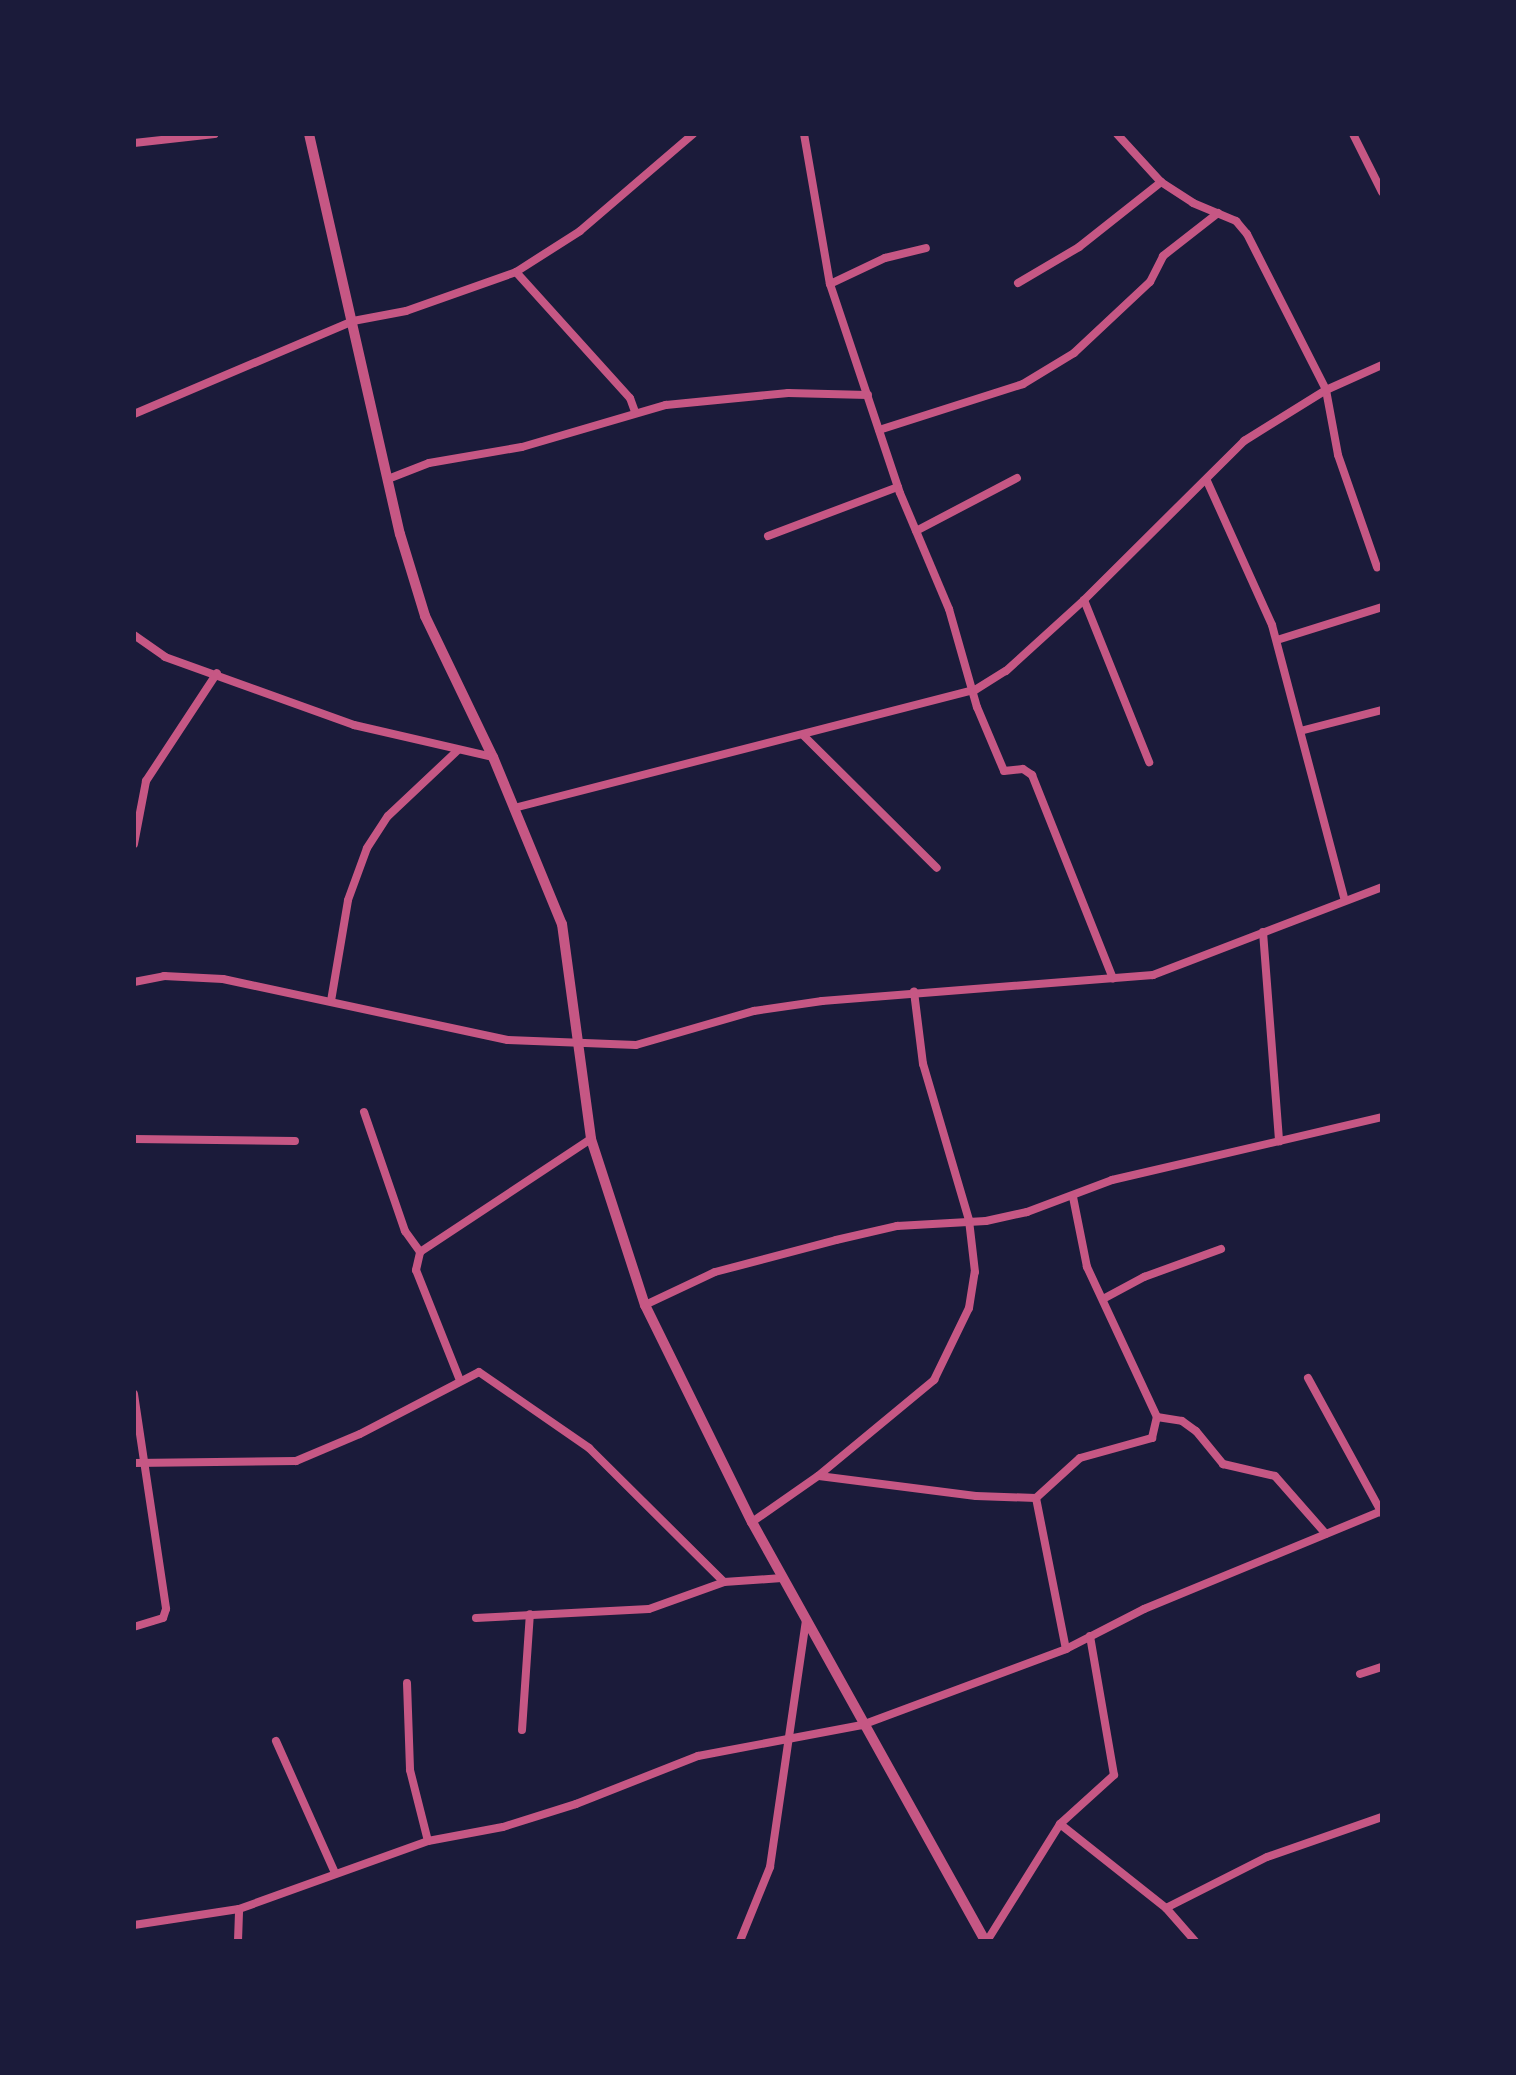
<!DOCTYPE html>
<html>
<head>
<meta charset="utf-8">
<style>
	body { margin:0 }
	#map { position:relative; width:1516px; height:2075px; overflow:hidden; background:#1b1b3a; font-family:"Roboto Serif",serif }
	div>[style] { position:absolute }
	.minor>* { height:8px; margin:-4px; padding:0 4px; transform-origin:4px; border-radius:4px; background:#c65784 }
	.tertiary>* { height:10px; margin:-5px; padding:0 5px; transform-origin:5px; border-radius:5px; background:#c65784 }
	span { translate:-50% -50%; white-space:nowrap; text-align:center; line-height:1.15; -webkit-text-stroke:6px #1b1b3a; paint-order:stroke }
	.frame { position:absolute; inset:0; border:136px solid #1b1b3a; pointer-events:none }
</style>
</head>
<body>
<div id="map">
	<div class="minor">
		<div style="left:804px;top:134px;width:152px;rotate:80.2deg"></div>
		<div style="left:830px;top:284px;width:220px;rotate:71.5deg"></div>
		<div style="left:900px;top:493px;width:126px;rotate:67.1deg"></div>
		<div style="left:949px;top:609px;width:102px;rotate:74.1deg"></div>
		<div style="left:977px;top:707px;width:69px;rotate:67.1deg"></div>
		<div style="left:1004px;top:771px;width:19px;rotate:-6deg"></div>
		<div style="left:1023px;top:769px;width:11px;rotate:34deg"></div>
		<div style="left:1032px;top:775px;width:219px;rotate:68.3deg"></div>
		<div style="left:1117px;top:134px;width:65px;rotate:47.5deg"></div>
		<div style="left:1161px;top:182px;width:38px;rotate:33deg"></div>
		<div style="left:1193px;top:203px;width:47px;rotate:22.7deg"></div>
		<div style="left:1236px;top:221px;width:17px;rotate:50deg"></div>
		<div style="left:1247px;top:234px;width:175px;rotate:63.1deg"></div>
		<div style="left:1326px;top:390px;width:66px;rotate:79.5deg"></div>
		<div style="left:1338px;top:455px;width:119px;rotate:70.8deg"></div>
		<div style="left:1353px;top:134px;width:65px;rotate:63.4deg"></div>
		<div style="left:134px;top:143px;width:81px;rotate:-6.3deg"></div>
		<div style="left:516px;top:272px;width:170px;rotate:47.9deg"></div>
		<div style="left:630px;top:398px;width:15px;rotate:70deg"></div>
		<div style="left:1018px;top:283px;width:71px;rotate:-30.5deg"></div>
		<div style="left:1079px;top:247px;width:105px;rotate:-38.4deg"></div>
		<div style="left:830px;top:284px;width:61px;rotate:-25.3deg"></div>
		<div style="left:885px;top:258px;width:42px;rotate:-13.7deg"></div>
		<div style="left:134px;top:414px;width:238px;rotate:-23deg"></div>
		<div style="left:353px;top:321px;width:54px;rotate:-10.7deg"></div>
		<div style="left:406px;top:311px;width:117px;rotate:-19.5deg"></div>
		<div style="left:516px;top:272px;width:76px;rotate:-32.6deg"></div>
		<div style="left:580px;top:231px;width:149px;rotate:-40.6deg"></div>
		<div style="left:879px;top:430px;width:151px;rotate:-17.7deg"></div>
		<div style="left:1023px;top:384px;width:60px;rotate:-31.3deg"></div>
		<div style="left:1074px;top:353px;width:104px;rotate:-43.1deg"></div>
		<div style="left:1150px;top:282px;width:29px;rotate:-63deg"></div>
		<div style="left:1163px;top:256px;width:70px;rotate:-38deg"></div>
		<div style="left:388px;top:479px;width:44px;rotate:-21.3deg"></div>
		<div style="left:429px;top:463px;width:94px;rotate:-9.8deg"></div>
		<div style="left:522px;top:447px;width:150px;rotate:-16.3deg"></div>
		<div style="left:666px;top:405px;width:123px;rotate:-5.6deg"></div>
		<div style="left:788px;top:393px;width:80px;rotate:1.4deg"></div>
		<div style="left:1207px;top:481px;width:158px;rotate:65.7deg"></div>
		<div style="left:1272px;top:625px;width:285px;rotate:75.2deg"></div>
		<div style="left:916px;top:531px;width:114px;rotate:-27.7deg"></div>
		<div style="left:768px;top:536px;width:139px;rotate:-20.7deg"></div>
		<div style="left:1084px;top:600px;width:175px;rotate:68.1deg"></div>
		<div style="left:134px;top:635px;width:38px;rotate:35deg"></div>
		<div style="left:165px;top:657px;width:201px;rotate:19.8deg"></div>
		<div style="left:354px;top:725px;width:143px;rotate:13deg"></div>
		<div style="left:1277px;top:640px;width:110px;rotate:-17.4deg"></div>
		<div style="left:1304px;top:730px;width:81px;rotate:-14.4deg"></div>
		<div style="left:804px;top:736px;width:187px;rotate:44.8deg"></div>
		<div style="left:514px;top:808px;width:476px;rotate:-14.4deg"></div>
		<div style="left:975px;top:690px;width:36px;rotate:-32deg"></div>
		<div style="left:1006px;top:671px;width:105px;rotate:-42.3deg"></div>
		<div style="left:1084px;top:600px;width:226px;rotate:-44.8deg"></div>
		<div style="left:1244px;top:441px;width:97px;rotate:-31.9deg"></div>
		<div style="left:1326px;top:390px;width:61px;rotate:-24.1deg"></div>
		<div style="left:134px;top:844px;width:64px;rotate:-79.2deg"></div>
		<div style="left:146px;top:781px;width:129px;rotate:-56.7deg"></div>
		<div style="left:1263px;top:932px;width:210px;rotate:85.6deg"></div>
		<div style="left:134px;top:982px;width:31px;rotate:-11deg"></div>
		<div style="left:164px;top:976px;width:59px;rotate:2.9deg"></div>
		<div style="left:223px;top:979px;width:291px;rotate:12.1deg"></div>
		<div style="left:508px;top:1040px;width:128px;rotate:2.2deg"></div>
		<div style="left:636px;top:1045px;width:123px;rotate:-16.1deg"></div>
		<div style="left:754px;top:1011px;width:69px;rotate:-8.4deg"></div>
		<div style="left:822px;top:1001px;width:332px;rotate:-4.5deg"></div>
		<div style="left:1153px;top:975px;width:245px;rotate:-21deg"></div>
		<div style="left:331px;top:1001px;width:102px;rotate:-80.4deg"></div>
		<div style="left:348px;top:900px;width:55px;rotate:-69.9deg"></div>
		<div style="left:367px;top:848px;width:38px;rotate:-57deg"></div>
		<div style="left:388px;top:816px;width:96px;rotate:-43.3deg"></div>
		<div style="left:364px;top:1112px;width:126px;rotate:71deg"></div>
		<div style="left:405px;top:1231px;width:26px;rotate:54deg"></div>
		<div style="left:134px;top:1139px;width:161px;rotate:0.7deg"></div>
		<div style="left:1103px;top:1299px;width:47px;rotate:-28.2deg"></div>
		<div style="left:1144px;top:1277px;width:82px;rotate:-20deg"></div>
		<div style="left:645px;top:1305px;width:77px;rotate:-25.2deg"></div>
		<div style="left:715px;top:1272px;width:125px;rotate:-14.8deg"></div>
		<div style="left:836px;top:1240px;width:63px;rotate:-12.9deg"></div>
		<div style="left:897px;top:1226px;width:89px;rotate:-3.2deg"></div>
		<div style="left:986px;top:1221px;width:42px;rotate:-12.4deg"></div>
		<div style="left:1027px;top:1212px;width:91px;rotate:-20.6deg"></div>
		<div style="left:1112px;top:1180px;width:277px;rotate:-13.1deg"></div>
		<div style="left:459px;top:1378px;width:116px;rotate:-111.7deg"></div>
		<div style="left:416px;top:1270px;width:18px;rotate:-77deg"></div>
		<div style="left:420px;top:1252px;width:205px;rotate:-33.5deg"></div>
		<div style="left:1308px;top:1378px;width:154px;rotate:61.3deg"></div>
		<div style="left:134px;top:1394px;width:217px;rotate:81.5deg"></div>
		<div style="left:166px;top:1609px;width:9px;rotate:108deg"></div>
		<div style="left:163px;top:1618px;width:30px;rotate:163deg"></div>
		<div style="left:1157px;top:1417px;width:25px;rotate:9deg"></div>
		<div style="left:1182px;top:1421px;width:17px;rotate:36deg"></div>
		<div style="left:1196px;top:1431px;width:43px;rotate:50.7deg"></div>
		<div style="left:1223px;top:1464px;width:53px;rotate:13deg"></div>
		<div style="left:1275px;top:1476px;width:77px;rotate:48.7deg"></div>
		<div style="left:134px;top:1463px;width:162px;rotate:-0.7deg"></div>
		<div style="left:296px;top:1461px;width:69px;rotate:-22.9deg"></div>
		<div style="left:360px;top:1434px;width:134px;rotate:-27.5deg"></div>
		<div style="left:479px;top:1372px;width:134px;rotate:34.6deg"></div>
		<div style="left:589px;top:1448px;width:190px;rotate:44.8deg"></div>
		<div style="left:819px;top:1476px;width:158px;rotate:7.3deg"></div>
		<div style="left:976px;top:1496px;width:60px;rotate:1.9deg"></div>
		<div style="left:1036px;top:1498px;width:59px;rotate:-42.3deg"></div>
		<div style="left:1080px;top:1458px;width:75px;rotate:-15.5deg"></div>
		<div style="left:1152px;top:1438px;width:22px;rotate:-77deg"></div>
		<div style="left:1157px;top:1417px;width:166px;rotate:-115deg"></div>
		<div style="left:1087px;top:1267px;width:71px;rotate:-101.3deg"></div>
		<div style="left:1036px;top:1498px;width:154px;rotate:78.8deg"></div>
		<div style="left:752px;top:1522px;width:80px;rotate:-34.9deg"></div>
		<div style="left:818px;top:1476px;width:151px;rotate:-39.6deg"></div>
		<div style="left:934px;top:1380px;width:80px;rotate:-64.1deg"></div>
		<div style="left:969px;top:1308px;width:36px;rotate:-81deg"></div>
		<div style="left:975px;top:1272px;width:52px;rotate:-96.6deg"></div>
		<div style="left:969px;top:1220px;width:163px;rotate:-106.4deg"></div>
		<div style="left:923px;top:1064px;width:73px;rotate:-97.1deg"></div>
		<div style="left:476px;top:1618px;width:173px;rotate:-3deg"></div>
		<div style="left:649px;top:1609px;width:80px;rotate:-19.8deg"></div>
		<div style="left:724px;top:1582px;width:58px;rotate:-3.9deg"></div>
		<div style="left:1360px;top:1674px;width:23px;rotate:-18deg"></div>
		<div style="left:407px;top:1683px;width:87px;rotate:88deg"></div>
		<div style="left:410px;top:1770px;width:73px;rotate:75.8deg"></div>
		<div style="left:522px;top:1730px;width:116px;rotate:-86.1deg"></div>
		<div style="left:276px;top:1741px;width:145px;rotate:65.9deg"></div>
		<div style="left:1060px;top:1824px;width:135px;rotate:38.4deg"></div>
		<div style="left:1166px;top:1908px;width:44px;rotate:48.7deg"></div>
		<div style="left:1166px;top:1908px;width:113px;rotate:-26.8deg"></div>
		<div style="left:1267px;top:1857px;width:122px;rotate:-19.2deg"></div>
		<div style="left:134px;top:1925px;width:106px;rotate:-8.7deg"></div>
		<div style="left:239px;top:1909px;width:201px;rotate:-19.8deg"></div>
		<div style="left:428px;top:1841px;width:76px;rotate:-10.6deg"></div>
		<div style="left:503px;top:1827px;width:77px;rotate:-17.5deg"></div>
		<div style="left:576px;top:1804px;width:131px;rotate:-21.5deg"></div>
		<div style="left:698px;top:1756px;width:167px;rotate:-10.7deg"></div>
		<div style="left:862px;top:1725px;width:218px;rotate:-20.4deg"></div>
		<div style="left:1066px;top:1649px;width:88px;rotate:-27.1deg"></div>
		<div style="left:1144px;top:1609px;width:257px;rotate:-22.4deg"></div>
		<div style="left:238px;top:1941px;width:32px;rotate:-88deg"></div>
		<div style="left:740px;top:1941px;width:80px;rotate:-67.9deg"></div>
		<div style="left:770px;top:1867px;width:249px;rotate:-81.7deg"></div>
		<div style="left:987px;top:1941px;width:138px;rotate:-58deg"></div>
		<div style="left:1060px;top:1824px;width:73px;rotate:-42.2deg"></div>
		<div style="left:1114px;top:1775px;width:141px;rotate:-99.8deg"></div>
	</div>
	<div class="tertiary">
		<div style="left:309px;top:134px;width:410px;rotate:77.2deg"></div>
		<div style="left:400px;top:534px;width:86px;rotate:73deg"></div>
		<div style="left:425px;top:616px;width:157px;rotate:64.3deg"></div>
		<div style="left:493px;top:757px;width:181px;rotate:67.6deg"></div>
		<div style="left:562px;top:924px;width:217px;rotate:82.3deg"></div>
		<div style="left:591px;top:1139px;width:175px;rotate:72deg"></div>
		<div style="left:645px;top:1305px;width:242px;rotate:63.8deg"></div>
		<div style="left:752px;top:1522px;width:479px;rotate:60.9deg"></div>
	</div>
	<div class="frame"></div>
</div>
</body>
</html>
